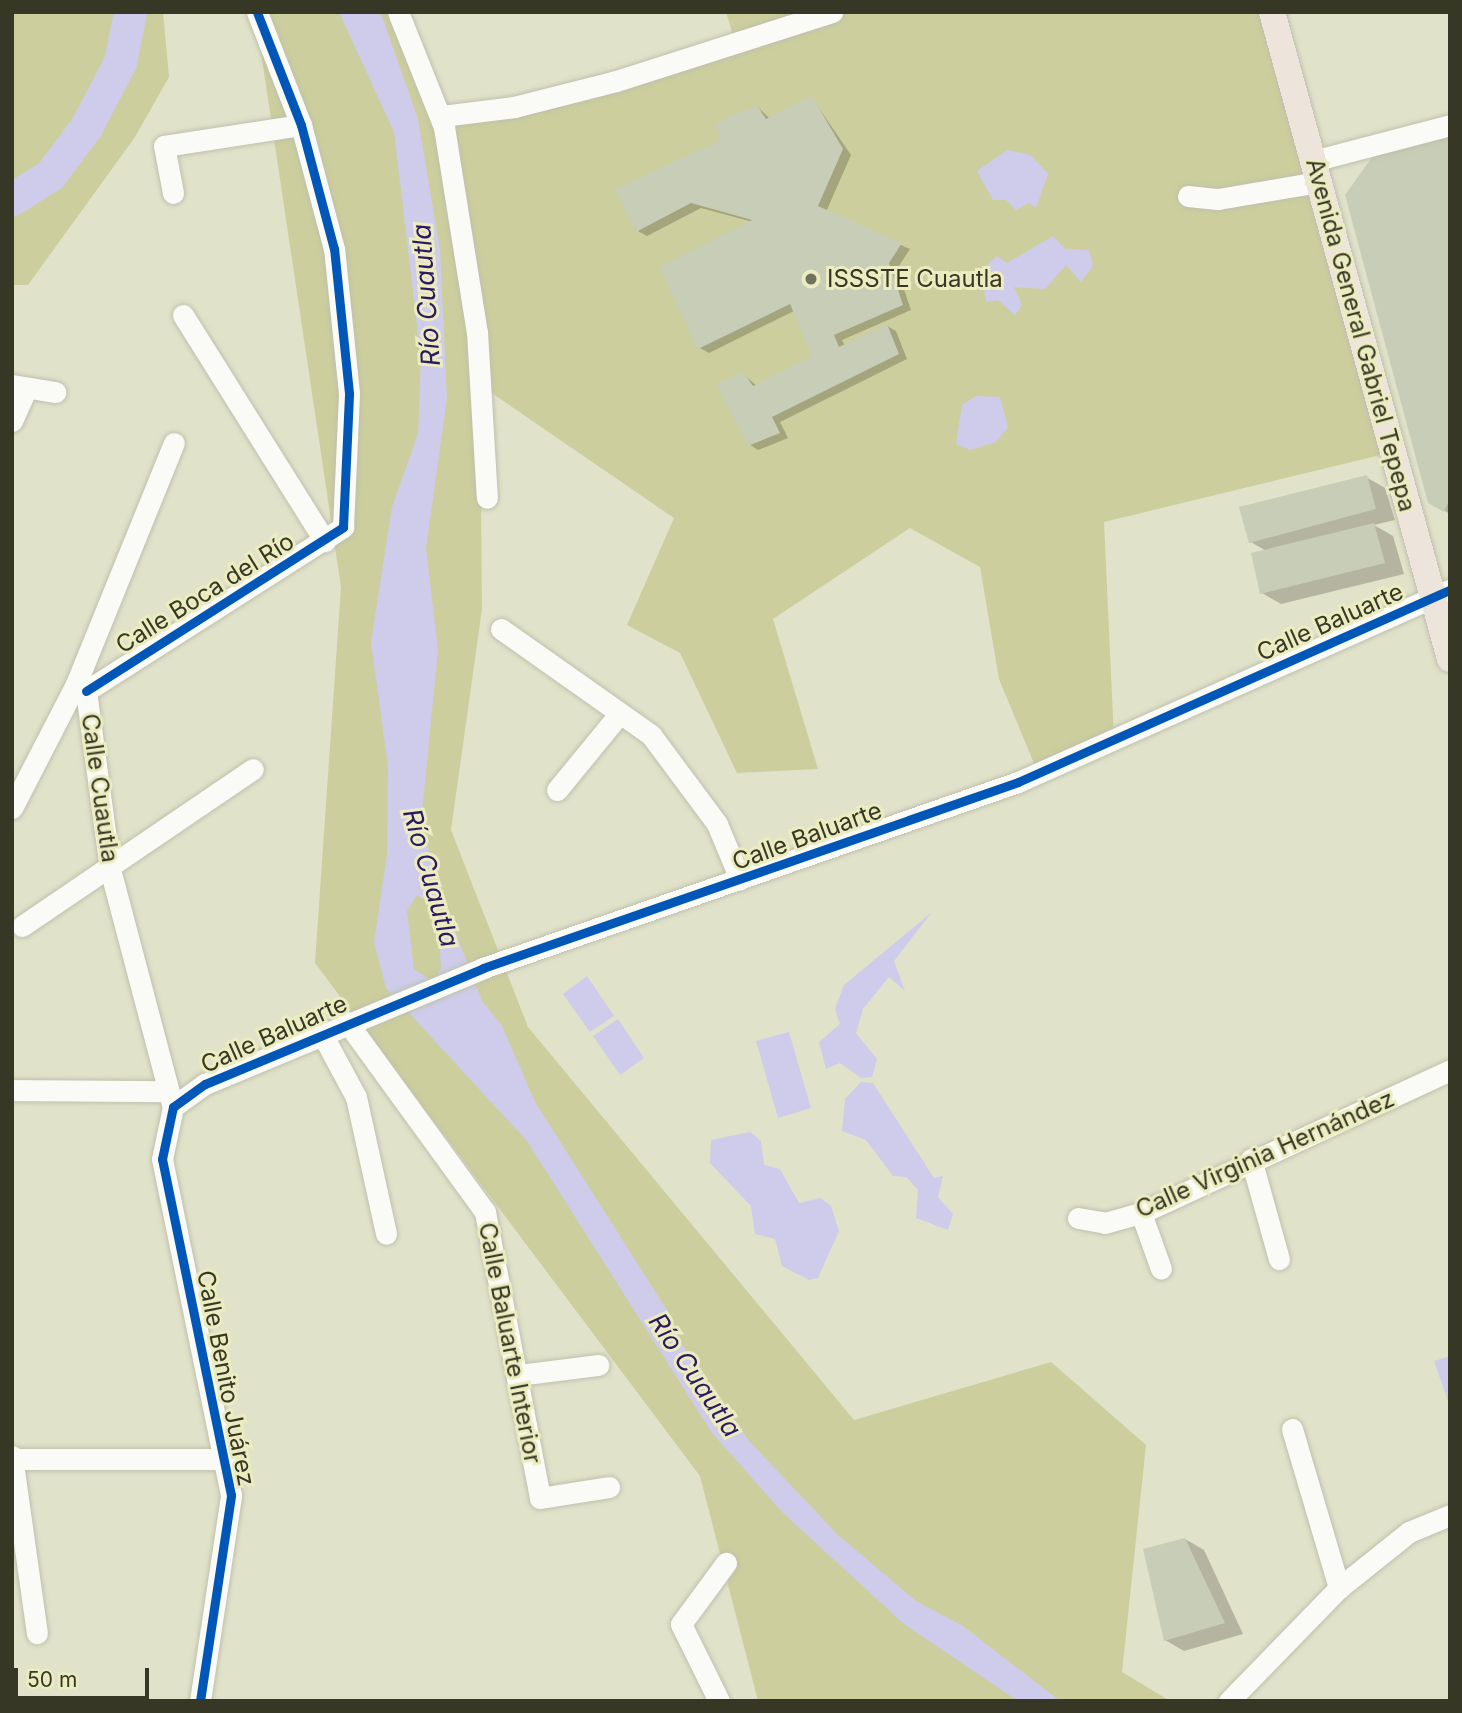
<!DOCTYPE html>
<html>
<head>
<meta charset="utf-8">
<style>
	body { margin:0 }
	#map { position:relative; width:1462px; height:1713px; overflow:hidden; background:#e1e2ca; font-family:Inter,sans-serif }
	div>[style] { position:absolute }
	.green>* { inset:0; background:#cdce9d }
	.water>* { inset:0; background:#ceccea }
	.shadow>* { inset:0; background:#0003 }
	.river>* { height:33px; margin:-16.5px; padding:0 16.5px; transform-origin:16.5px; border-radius:16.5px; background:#ceccea }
	.building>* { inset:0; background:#c7cdb6 }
	.roads { filter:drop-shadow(0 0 2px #bfc0ad) drop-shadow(0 0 2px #bfc0ad) }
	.minor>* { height:21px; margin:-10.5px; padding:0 10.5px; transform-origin:10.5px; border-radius:10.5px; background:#fafbf7 }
	.major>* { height:26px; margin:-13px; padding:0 13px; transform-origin:13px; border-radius:13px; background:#ede5dc }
	.cycleway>* { height:9px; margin:-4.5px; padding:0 4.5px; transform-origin:4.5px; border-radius:4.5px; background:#0057b8 }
	.dots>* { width:19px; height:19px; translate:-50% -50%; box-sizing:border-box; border:4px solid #ebecbf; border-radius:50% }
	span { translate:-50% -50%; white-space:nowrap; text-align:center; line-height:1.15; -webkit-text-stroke:6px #ebecbf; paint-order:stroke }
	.poi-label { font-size:24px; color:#373726 }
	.left { translate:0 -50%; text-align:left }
	.street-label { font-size:24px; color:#373726 }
	.water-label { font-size:26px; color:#2c1962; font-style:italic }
	.frame { position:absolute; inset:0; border:14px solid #373726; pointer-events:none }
	.scale { position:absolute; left:14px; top:1668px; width:135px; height:32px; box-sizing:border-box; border:4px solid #373726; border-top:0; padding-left:9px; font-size:21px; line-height:24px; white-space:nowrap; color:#373726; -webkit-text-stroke:5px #ebecbf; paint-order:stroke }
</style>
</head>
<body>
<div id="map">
	<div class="green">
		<div style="clip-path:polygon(12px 12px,163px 12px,169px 77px,135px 137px,28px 285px,12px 285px)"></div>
		<div style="clip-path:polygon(255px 12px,398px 12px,444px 127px,735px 41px,726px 12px,1276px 12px,1393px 452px,1104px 522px,1114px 739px,1038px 773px,999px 679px,980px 567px,910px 528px,773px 619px,818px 769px,737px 773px,680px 653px,627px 625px,674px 518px,480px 385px,482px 609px,451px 830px,528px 1027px,854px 1420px,1051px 1362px,1146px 1445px,1122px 1672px,1170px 1701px,758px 1701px,700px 1476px,315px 963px,341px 587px)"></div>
	</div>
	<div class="water">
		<div style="clip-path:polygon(evenodd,339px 12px,379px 12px,383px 19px,418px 119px,440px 250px,447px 398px,426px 548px,438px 650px,421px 822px,437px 884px,482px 1001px,502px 1026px,535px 1102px,672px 1318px,680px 1342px,749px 1441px,838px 1535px,916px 1601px,963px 1626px,1060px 1701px,1018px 1701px,904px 1624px,783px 1513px,712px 1433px,527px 1141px,386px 988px,374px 942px,387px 855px,388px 766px,371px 642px,392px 507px,418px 434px,421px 358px,394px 132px,339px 12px,417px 895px,428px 902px,439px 936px,441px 968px,434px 982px,414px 969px,407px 911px,417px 895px)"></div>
		<div style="clip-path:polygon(1007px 150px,1031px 155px,1048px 174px,1036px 208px,1029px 203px,1016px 210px,1006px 200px,993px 200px,977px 171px)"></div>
		<div style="clip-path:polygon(1053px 236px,1065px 249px,1089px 250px,1093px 266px,1081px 282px,1066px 265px,1045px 289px,1014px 287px,1022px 305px,1015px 315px,998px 300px,986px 302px,984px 290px,996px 284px,987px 265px,997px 256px,1007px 263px)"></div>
		<div style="clip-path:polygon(976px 396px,1000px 397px,1008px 427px,996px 442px,970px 450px,956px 444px,962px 405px)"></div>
		<div style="clip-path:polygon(932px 912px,894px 961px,905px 991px,889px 977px,863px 1009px,856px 1033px,877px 1059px,872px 1077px,861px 1078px,840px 1063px,826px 1069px,819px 1042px,840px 1024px,835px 1009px,844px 985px)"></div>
		<div style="clip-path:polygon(587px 976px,614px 1016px,590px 1032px,563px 994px)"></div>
		<div style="clip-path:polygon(618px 1019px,644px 1058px,620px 1075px,593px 1036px)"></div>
		<div style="clip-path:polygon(789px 1032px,811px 1108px,778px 1118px,756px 1041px)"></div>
		<div style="clip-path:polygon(861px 1082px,873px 1083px,934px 1178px,943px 1176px,938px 1197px,953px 1214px,948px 1230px,916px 1218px,918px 1190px,906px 1177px,893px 1176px,866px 1140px,842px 1131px,845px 1099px)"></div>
		<div style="clip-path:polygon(750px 1132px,761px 1141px,764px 1165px,780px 1169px,799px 1203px,821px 1198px,831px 1206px,839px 1231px,818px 1278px,809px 1280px,782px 1266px,775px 1239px,755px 1234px,751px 1206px,710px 1163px,711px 1140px)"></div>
		<div style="clip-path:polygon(1450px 1356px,1450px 1407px,1434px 1361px)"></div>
	</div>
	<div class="shadow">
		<div style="clip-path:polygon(812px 98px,851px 155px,826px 212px,910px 249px,897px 269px,911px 310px,842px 340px,845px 346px,887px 326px,896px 331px,907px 359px,780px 422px,788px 438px,758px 450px,749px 444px,743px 374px,757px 386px,814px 357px,794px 311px,709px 353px,700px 348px,753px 222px,701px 208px,647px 236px,638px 231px,757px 106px,770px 119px)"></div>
		<div style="clip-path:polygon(1450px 137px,1450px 514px,1430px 502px)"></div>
		<div style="clip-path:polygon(1366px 477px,1385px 488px,1395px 520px,1374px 525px,1393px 536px,1404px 574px,1281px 604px,1262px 593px,1266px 551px,1251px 542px)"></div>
		<div style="clip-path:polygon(1185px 1539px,1204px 1550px,1243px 1634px,1184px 1651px,1165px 1640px)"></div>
	</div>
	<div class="river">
		<div style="left:12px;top:199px;width:45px;rotate:-32.3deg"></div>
		<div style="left:50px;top:175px;width:60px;rotate:-53.1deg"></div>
		<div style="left:86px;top:127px;width:73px;rotate:-62.4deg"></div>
		<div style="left:120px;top:62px;width:51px;rotate:-78.7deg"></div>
	</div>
	<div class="building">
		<div style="clip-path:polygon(812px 96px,843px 149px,818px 206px,902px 243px,889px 263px,903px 305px,834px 335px,839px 347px,887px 324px,899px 354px,772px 417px,780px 433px,748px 446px,716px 384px,743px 372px,753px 386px,812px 356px,790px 304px,698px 349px,659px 267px,752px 220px,691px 203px,636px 232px,615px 189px,721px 140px,715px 124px,757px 105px,766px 119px)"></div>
		<div style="clip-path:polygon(1450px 135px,1450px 498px,1444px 512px,1428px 503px,1345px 195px,1375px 153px)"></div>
		<div style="clip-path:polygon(1367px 475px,1376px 509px,1249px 543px,1239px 507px)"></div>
		<div style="clip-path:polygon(1374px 523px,1385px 563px,1260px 594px,1251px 553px)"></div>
		<div style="clip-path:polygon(1185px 1538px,1225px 1623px,1164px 1641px,1143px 1549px)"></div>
	</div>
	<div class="roads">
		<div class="minor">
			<div style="left:398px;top:12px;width:124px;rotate:68.2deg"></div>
			<div style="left:444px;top:127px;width:208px;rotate:80.9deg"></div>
			<div style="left:477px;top:332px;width:166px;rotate:86.6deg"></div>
			<div style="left:442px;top:116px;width:73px;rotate:-7.1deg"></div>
			<div style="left:514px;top:107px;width:105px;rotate:-14.3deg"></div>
			<div style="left:616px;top:81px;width:227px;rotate:-17.7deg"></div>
			<div style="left:1313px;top:161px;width:142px;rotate:-14.7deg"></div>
			<div style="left:173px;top:193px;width:48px;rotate:-100.8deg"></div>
			<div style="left:164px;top:146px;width:139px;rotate:-8.7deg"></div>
			<div style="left:1188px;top:196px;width:30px;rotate:6deg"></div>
			<div style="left:1218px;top:199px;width:101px;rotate:-9.6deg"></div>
			<div style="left:183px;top:315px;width:267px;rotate:57.9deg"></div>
			<div style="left:12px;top:385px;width:44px;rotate:9.2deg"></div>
			<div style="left:12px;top:421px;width:36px;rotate:-66deg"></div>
			<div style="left:501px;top:629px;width:184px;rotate:35.2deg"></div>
			<div style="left:651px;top:735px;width:111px;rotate:53.4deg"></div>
			<div style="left:717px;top:824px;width:60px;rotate:67.3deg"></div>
			<div style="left:76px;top:684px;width:12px;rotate:35deg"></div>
			<div style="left:86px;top:691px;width:180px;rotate:82.3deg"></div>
			<div style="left:110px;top:869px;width:246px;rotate:75.2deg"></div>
			<div style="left:86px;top:691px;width:305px;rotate:-32.5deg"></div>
			<div style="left:343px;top:527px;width:134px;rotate:-87.4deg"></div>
			<div style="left:349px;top:393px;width:145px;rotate:-95.9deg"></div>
			<div style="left:334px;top:249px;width:128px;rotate:-104.9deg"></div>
			<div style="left:301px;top:125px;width:121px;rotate:-111.3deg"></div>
			<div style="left:557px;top:790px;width:99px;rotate:-50.7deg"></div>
			<div style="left:12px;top:808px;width:140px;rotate:-62.7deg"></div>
			<div style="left:76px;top:684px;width:260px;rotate:-67.9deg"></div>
			<div style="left:22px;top:926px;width:279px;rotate:-34.2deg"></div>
			<div style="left:347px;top:1022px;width:235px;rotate:54deg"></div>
			<div style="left:485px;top:1212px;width:291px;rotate:79.1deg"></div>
			<div style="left:540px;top:1498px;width:70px;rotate:-9.1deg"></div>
			<div style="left:321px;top:1032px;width:74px;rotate:61.7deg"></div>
			<div style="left:356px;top:1097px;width:140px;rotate:77.6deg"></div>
			<div style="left:12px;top:1090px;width:153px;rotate:0.4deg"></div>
			<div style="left:1251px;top:1159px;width:104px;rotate:74.4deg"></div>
			<div style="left:1141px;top:1213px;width:59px;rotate:70.3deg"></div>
			<div style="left:1078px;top:1218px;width:27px;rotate:10deg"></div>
			<div style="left:1105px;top:1223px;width:37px;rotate:-16deg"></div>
			<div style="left:1141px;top:1213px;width:340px;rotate:-24.8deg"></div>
			<div style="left:518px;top:1375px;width:81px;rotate:-7.1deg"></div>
			<div style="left:1292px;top:1429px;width:166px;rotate:73.5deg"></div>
			<div style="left:12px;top:1456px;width:179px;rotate:82deg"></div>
			<div style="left:12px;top:1459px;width:213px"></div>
			<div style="left:200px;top:1701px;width:208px;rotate:-81.4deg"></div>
			<div style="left:231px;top:1495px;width:343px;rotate:-101.6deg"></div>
			<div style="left:162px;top:1159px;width:53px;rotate:-78.1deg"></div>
			<div style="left:173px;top:1107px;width:39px;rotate:-36deg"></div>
			<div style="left:205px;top:1084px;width:301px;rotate:-22.6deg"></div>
			<div style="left:483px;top:968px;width:566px;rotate:-19.17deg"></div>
			<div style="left:1018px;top:782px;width:473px;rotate:-24deg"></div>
			<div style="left:719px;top:1701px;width:86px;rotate:-116.3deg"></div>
			<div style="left:681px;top:1624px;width:76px;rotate:-53.6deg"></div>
			<div style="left:1229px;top:1701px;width:158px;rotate:-45.8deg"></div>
			<div style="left:1339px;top:1588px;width:90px;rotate:-38.7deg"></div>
			<div style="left:1409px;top:1532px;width:44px;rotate:-22.5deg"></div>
		</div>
		<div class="major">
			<div style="left:1272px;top:12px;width:671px;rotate:74.62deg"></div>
		</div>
	</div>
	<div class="cycleway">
		<div style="left:86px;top:691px;width:305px;rotate:-32.5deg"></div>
		<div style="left:343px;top:527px;width:134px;rotate:-87.4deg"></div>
		<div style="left:349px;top:393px;width:145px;rotate:-95.9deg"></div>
		<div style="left:334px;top:249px;width:128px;rotate:-104.9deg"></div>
		<div style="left:301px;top:125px;width:121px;rotate:-111.3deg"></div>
		<div style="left:200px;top:1701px;width:208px;rotate:-81.4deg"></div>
		<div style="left:231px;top:1495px;width:343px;rotate:-101.6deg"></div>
		<div style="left:162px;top:1159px;width:53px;rotate:-78.1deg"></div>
		<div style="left:173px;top:1107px;width:39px;rotate:-36deg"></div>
		<div style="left:205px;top:1084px;width:301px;rotate:-22.6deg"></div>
		<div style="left:483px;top:968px;width:566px;rotate:-19.17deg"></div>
		<div style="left:1018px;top:782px;width:473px;rotate:-24deg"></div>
	</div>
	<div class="dots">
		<div style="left:811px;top:279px;background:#72735f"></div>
	</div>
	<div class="poi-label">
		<span class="left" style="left:827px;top:279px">ISSSTE Cuautla</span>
	</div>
	<div class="street-label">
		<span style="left:1361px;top:335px;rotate:75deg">Avenida General Gabriel Tepepa</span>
		<span style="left:205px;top:593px;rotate:-32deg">Calle Boca del Río</span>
		<span style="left:1330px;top:622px;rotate:-24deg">Calle Baluarte</span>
		<span style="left:100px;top:788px;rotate:82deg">Calle Cuautla</span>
		<span style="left:807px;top:836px;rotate:-20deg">Calle Baluarte</span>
		<span style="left:274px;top:1034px;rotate:-24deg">Calle Baluarte</span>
		<span style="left:1265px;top:1154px;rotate:-24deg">Calle Virginia Hernández</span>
		<span style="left:510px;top:1343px;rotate:79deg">Calle Baluarte Interior</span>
		<span style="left:226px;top:1378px;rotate:79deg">Calle Benito Juárez</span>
	</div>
	<div class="water-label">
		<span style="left:426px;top:295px;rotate:-94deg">Río Cuautla</span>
		<span style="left:431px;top:878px;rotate:74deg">Río Cuautla</span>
		<span style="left:695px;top:1375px;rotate:56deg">Río Cuautla</span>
	</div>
	<div class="frame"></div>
	<div class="scale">50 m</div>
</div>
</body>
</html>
